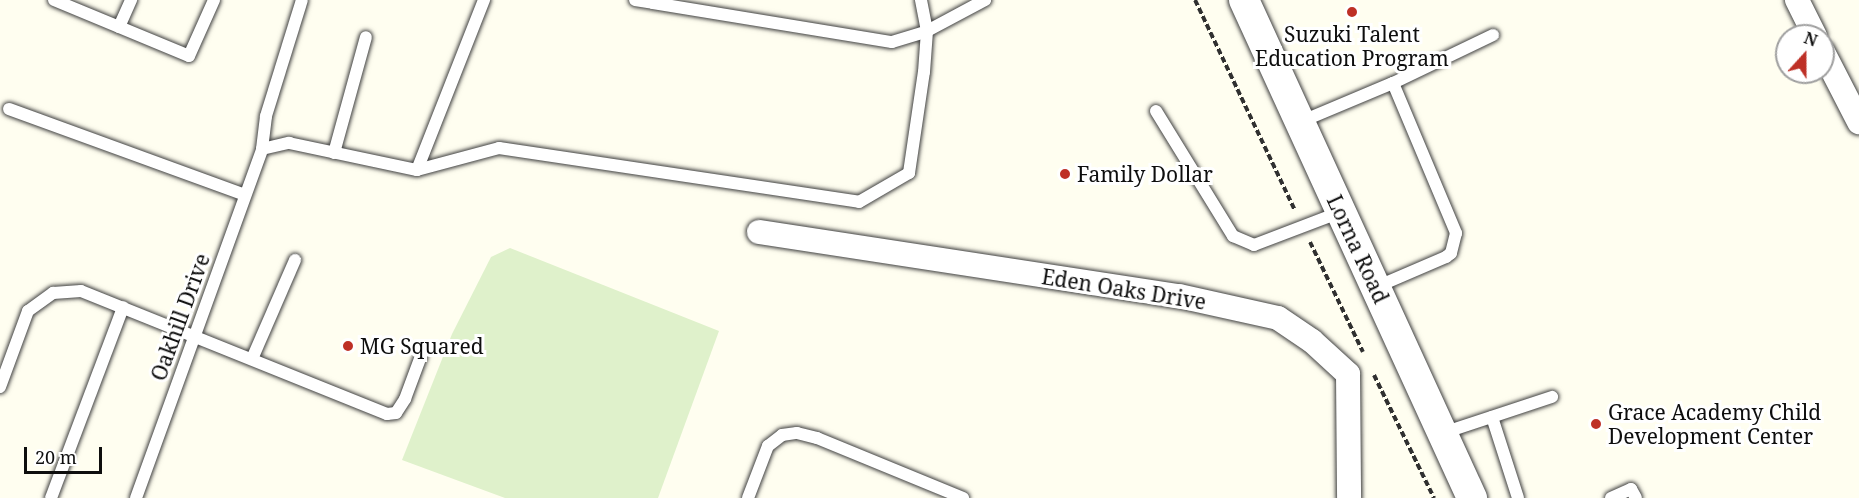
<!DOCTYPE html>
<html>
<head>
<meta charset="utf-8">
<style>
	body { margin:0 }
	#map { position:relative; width:1859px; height:498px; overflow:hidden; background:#fffef0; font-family:"Noto Serif",serif }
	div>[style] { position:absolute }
	.pitch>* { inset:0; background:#dff1cb }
	.path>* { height:4px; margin-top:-2px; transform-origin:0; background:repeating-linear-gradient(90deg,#303030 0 6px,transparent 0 9px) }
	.roads { filter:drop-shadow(0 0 2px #414141) drop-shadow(0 0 2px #414141) }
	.service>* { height:12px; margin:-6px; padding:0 6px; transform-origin:6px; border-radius:6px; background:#fff }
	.minor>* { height:24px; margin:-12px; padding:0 12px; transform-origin:12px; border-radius:12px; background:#fff }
	.tertiary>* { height:30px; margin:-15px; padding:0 15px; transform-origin:15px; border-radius:15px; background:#fff }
	.dots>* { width:16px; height:16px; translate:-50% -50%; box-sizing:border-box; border:3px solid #fff; border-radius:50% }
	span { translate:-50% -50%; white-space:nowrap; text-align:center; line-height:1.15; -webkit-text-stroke:6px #fff; paint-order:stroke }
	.poi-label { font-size:21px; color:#0e0e0e }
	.left { translate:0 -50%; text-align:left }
	.street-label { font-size:21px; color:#0e0e0e }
	.north { position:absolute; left:1775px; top:24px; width:60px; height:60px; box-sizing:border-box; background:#fff; border:2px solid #9f9f9f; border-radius:50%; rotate:21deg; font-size:16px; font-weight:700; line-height:24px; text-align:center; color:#0e0e0e }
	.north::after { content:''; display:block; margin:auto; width:21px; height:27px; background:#be3026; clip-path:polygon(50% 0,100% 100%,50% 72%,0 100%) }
	.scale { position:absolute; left:24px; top:447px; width:78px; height:27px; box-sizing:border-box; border:3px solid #0e0e0e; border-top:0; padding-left:8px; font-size:18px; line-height:21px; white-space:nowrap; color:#0e0e0e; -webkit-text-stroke:4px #fff; paint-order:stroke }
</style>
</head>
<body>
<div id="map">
	<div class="pitch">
		<div style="clip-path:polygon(510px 248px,719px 331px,658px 498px,505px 498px,402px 460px,452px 334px,491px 257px)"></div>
	</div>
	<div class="path">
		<div style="left:1195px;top:0;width:233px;rotate:64.6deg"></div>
		<div style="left:1310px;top:242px;width:122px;rotate:64.3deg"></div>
		<div style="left:1374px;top:375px;width:137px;rotate:64deg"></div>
	</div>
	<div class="roads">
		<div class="service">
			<div style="left:54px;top:0;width:146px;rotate:22.5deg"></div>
			<div style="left:189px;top:56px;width:61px;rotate:-65.9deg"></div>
			<div style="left:635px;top:0;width:18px;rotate:9deg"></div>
			<div style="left:653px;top:0;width:3px;rotate:90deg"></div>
			<div style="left:653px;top:3px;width:242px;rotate:9.3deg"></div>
			<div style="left:892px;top:42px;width:37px;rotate:-17deg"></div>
			<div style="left:927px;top:31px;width:66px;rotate:-28.1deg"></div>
			<div style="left:119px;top:27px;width:30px;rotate:-66deg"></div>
			<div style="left:1393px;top:83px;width:111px;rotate:-25.6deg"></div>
			<div style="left:9px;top:109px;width:251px;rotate:20deg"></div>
			<div style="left:1156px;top:111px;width:147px;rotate:58.4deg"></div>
			<div style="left:1233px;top:236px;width:23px;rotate:23deg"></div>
			<div style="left:1254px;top:245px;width:93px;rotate:-20.8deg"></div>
			<div style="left:1300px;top:122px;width:101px;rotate:-22.8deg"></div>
			<div style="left:1393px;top:83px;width:163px;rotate:67.2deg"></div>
			<div style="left:1456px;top:233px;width:21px;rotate:104deg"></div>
			<div style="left:1451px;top:253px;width:6px;rotate:141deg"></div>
			<div style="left:1446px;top:257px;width:76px;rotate:156.8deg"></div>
			<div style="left:262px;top:149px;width:28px;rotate:-13deg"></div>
			<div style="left:289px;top:143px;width:131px;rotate:11.9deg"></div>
			<div style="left:417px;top:170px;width:85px;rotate:-15deg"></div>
			<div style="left:499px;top:148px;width:364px;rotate:8.5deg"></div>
			<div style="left:859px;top:202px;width:58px;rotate:-30.1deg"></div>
			<div style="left:909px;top:173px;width:102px;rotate:-81.6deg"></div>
			<div style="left:924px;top:72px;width:41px;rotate:-85.8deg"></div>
			<div style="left:927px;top:31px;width:32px;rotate:-101deg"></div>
			<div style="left:334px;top:153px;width:120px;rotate:-74.6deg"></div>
			<div style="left:417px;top:170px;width:183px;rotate:-68.5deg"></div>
			<div style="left:252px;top:359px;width:108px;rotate:-66.5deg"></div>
			<div style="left:0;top:387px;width:81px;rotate:-69.8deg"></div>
			<div style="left:28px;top:311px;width:31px;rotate:-36deg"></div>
			<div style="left:53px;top:293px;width:28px;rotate:-4deg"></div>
			<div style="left:81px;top:291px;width:330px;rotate:21.9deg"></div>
			<div style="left:387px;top:414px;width:9px;rotate:-6deg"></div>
			<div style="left:396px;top:413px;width:17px;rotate:-57deg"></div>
			<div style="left:405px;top:399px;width:46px;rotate:-69.6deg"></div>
			<div style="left:1492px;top:417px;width:85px;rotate:72.2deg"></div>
			<div style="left:1443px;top:433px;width:115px;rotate:-18.3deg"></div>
			<div style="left:51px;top:498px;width:204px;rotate:-69.3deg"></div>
			<div style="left:136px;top:498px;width:371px;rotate:-70.1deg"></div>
			<div style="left:262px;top:149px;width:33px;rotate:-83deg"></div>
			<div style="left:266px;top:116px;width:121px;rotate:-72.8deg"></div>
			<div style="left:748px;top:498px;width:56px;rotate:-69deg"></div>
			<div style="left:768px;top:446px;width:18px;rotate:-38deg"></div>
			<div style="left:782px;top:435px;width:15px;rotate:-8deg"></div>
			<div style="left:797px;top:433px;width:21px;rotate:14deg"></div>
			<div style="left:817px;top:438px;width:158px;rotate:22.3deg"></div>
			<div style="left:1611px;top:498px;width:22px;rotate:-24deg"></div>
			<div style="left:1631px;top:489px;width:10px;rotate:61deg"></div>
		</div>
		<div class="minor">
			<div style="left:1797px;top:0;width:40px;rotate:63.4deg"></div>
			<div style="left:1823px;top:52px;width:79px;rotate:62.8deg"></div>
			<div style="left:759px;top:232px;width:425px;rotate:8.7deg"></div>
			<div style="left:1179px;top:296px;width:101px;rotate:12.5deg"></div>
			<div style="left:1278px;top:318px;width:41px;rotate:34.1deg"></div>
			<div style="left:1312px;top:341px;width:49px;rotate:42.5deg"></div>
			<div style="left:1348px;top:374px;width:124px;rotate:89.5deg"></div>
		</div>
		<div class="tertiary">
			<div style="left:1244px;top:0;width:548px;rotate:65.4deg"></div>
		</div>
	</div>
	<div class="dots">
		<div style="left:1352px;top:12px;background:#be3026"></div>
		<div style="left:1065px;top:174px;background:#be3026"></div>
		<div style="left:348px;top:346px;background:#be3026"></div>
		<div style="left:1596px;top:424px;background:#be3026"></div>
	</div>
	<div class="poi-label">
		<span style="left:1352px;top:46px">Suzuki Talent<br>Education Program</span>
		<span class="left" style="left:1077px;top:174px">Family Dollar</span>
		<span class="left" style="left:360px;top:346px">MG Squared</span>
		<span class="left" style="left:1608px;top:424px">Grace Academy Child<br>Development Center</span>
	</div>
	<div class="street-label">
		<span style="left:1358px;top:249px;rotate:65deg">Lorna Road</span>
		<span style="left:1124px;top:289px;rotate:9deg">Eden Oaks Drive</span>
		<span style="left:180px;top:317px;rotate:-70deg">Oakhill Drive</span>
	</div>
	<div class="north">N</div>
	<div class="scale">20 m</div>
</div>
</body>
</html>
